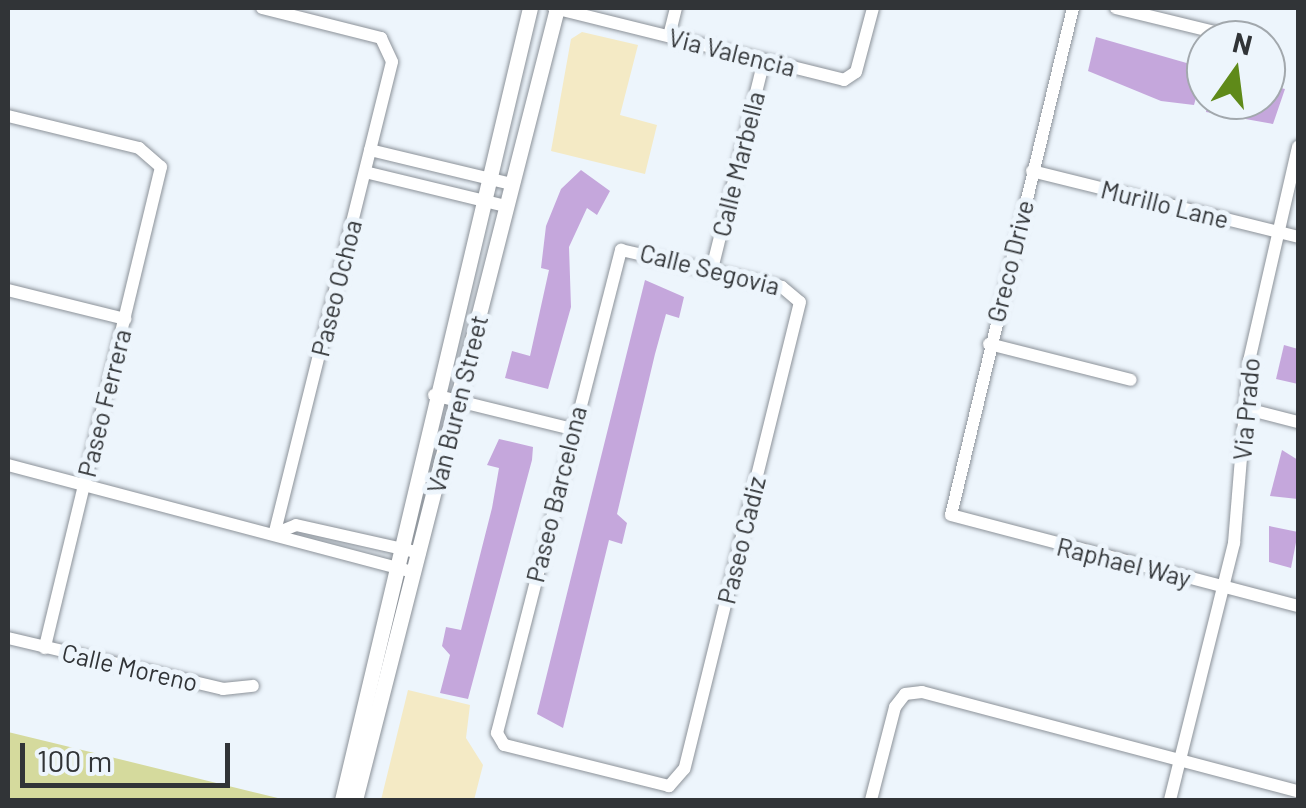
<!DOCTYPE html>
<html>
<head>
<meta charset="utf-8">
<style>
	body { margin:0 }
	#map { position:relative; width:1306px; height:808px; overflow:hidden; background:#edf5fc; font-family:Barlow,sans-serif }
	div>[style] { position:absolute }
	.green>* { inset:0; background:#d5da9d }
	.sand>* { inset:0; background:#f4eac5 }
	.building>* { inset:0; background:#c5a7dc }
	.roads { filter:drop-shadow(0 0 2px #8c9299) drop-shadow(0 0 2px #8c9299) }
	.minor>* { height:12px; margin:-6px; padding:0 6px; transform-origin:6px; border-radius:6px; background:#fff }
	.tertiary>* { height:15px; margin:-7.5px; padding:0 7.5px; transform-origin:7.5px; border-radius:7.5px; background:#fff }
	span { translate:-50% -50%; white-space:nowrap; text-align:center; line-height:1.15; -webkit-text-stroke:10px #edf5fc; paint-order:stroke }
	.street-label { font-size:25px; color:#313437 }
	.frame { position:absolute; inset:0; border:10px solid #313437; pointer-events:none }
	.north { position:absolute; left:1186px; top:20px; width:100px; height:100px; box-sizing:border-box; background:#edf5fc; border:2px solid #a2a8ad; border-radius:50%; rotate:14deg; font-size:28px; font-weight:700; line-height:40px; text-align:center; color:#313437 }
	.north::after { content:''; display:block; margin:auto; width:35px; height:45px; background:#5f8a19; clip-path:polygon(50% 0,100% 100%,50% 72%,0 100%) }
	.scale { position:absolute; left:20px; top:743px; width:210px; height:45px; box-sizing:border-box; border:5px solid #313437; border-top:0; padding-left:12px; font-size:30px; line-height:35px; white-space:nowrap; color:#313437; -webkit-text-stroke:8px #edf5fc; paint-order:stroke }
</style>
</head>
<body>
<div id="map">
	<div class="green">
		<div style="clip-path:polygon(8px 732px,74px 748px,286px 800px,8px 800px)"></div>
	</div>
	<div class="sand">
		<div style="clip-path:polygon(582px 32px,638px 45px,620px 115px,657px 125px,645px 174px,551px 151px,571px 39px)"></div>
		<div style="clip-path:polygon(408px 690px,470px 705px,466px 738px,483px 765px,474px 800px,381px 800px)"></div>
	</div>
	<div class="building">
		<div style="clip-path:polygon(1096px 37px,1204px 68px,1194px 105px,1161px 101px,1088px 71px)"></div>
		<div style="clip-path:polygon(1266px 85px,1285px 89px,1273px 124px,1206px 112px,1208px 100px,1266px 100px)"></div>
		<div style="clip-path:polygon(581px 170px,610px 191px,597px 215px,587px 208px,569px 247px,571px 307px,548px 389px,505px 378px,512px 351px,530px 356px,549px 270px,541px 268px,546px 226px,561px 189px)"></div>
		<div style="clip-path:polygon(645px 280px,684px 297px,679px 318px,666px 314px,655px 354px,617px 514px,627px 523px,622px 544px,609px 540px,563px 728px,537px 714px)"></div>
		<div style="clip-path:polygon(1284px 345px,1298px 349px,1298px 384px,1276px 379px)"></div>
		<div style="clip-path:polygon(499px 439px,533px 447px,532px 460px,468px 699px,440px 693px,450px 655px,442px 646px,446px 627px,461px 630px,492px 508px,499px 468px,487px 465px)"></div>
		<div style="clip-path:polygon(1282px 450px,1298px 460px,1298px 499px,1270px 496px)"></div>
		<div style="clip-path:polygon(1269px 526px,1298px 532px,1291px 568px,1269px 562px)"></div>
	</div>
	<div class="roads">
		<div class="minor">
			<div style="left:262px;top:8px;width:123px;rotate:14.1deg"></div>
			<div style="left:381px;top:38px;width:26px;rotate:65deg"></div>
			<div style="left:392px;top:62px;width:483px;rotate:104deg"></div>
			<div style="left:554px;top:8px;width:299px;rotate:13.9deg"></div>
			<div style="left:844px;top:80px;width:14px;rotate:-34deg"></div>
			<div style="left:856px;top:72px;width:66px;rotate:-75.1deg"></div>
			<div style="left:1073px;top:8px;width:521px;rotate:103.53deg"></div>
			<div style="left:951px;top:515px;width:359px;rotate:14.7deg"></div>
			<div style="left:1116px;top:8px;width:135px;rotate:13.7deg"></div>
			<div style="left:669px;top:36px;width:29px;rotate:-76deg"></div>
			<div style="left:8px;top:116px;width:135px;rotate:13.7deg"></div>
			<div style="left:139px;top:148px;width:29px;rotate:41deg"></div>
			<div style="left:161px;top:167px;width:495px;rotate:103.6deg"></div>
			<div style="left:370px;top:150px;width:146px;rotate:13.5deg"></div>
			<div style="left:1032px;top:171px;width:274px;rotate:13.9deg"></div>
			<div style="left:365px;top:172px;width:145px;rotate:13.6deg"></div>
			<div style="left:621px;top:250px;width:165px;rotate:12.9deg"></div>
			<div style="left:782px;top:287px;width:23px;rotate:40deg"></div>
			<div style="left:800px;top:302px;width:481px;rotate:103.9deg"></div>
			<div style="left:684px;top:769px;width:23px;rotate:131deg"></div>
			<div style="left:669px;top:786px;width:170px;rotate:-166deg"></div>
			<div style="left:504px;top:745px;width:14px;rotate:-120deg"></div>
			<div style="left:497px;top:733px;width:499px;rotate:-75.6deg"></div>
			<div style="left:712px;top:269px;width:215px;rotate:-76deg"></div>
			<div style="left:8px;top:290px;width:121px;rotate:13.9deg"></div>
			<div style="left:989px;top:344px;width:146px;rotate:14.2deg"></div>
			<div style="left:434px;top:395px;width:142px;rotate:13.8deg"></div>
			<div style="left:1243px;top:408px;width:57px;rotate:14.3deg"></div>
			<div style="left:8px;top:465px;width:411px;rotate:14.8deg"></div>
			<div style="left:279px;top:532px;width:18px;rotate:-22deg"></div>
			<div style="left:296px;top:525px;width:127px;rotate:12.7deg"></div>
			<div style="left:8px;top:638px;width:221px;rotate:13.3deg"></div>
			<div style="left:223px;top:689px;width:30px;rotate:-6deg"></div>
			<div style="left:871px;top:800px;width:96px;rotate:-75.5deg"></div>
			<div style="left:895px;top:707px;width:16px;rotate:-52deg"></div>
			<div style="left:905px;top:694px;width:17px;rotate:-7deg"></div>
			<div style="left:922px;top:692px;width:389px;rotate:14.8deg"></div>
			<div style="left:1170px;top:800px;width:265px;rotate:-76deg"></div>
			<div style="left:1234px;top:543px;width:183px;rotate:-85.3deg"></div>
			<div style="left:1249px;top:361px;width:220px;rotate:-77.1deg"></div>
		</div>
		<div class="tertiary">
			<div style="left:342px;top:800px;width:814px;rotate:-76.65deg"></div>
			<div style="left:355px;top:800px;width:817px;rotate:-75.69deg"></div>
		</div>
	</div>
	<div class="street-label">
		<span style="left:732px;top:52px;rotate:14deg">Via Valencia</span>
		<span style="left:738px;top:164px;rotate:-76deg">Calle Marbella</span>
		<span style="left:1165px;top:204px;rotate:14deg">Murillo Lane</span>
		<span style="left:1010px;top:261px;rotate:-76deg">Greco Drive</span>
		<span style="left:710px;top:269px;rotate:14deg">Calle Segovia</span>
		<span style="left:336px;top:288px;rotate:-76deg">Paseo Ochoa</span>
		<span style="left:104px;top:403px;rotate:-76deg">Paseo Ferrera</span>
		<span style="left:457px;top:404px;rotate:-76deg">Van Buren Street</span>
		<span style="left:1246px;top:409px;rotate:-85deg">Via Prado</span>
		<span style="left:556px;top:494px;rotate:-76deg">Paseo Barcelona</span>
		<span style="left:741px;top:540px;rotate:-76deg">Paseo Cadiz</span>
		<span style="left:1124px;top:562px;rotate:14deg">Raphael Way</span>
		<span style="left:130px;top:667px;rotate:13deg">Calle Moreno</span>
	</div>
	<div class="frame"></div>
	<div class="north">N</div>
	<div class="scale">100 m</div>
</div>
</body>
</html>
